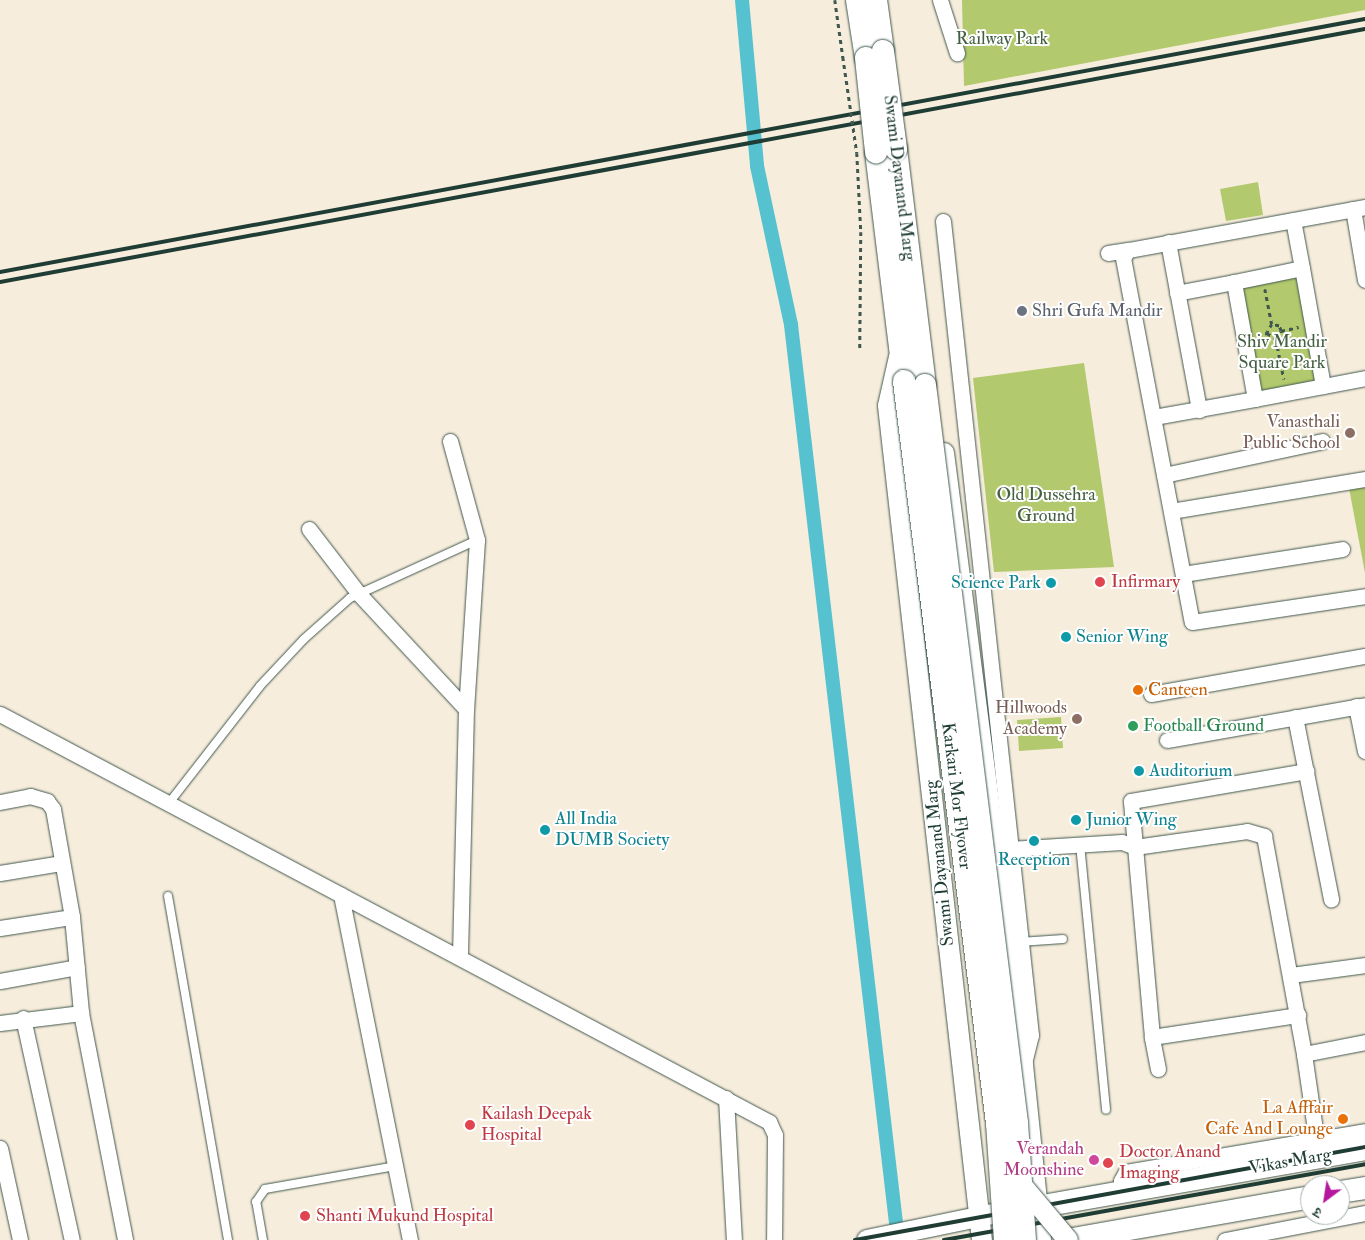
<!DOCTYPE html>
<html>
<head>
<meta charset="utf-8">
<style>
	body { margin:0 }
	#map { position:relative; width:1365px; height:1240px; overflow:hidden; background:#f7eddc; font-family:"IM FELL Double Pica","Noto Serif Devanagari",serif }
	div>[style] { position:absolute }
	.green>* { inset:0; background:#b3c96d }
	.canal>* { height:14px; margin:-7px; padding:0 7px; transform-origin:7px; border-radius:7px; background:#56c2cf }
	.path>* { height:2.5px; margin-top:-1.25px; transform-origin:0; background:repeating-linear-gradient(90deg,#3f574d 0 4px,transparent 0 8px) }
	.roads { filter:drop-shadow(0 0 1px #3f574d) drop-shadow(0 0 1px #3f574d) }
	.service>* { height:8px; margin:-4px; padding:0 4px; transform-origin:4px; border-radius:4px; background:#fff }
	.minor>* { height:15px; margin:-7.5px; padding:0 7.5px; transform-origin:7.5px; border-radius:7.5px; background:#fff }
	.secondary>* { height:20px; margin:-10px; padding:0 10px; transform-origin:10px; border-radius:10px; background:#fff }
	.primary>* { height:22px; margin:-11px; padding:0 11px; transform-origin:11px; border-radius:11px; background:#fff }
	.rail>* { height:4px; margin:-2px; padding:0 2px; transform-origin:2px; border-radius:2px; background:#1f3d34 }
	.path-bridge>* { height:2.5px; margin-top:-1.25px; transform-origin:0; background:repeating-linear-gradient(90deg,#3f574d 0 4px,transparent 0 8px) }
	.bridges { filter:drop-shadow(0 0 1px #3f574d) drop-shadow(0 0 1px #3f574d) }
	.secondary-bridge>* { height:20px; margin:-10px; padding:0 10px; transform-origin:10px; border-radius:10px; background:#fff }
	.primary-bridge>* { height:22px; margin:-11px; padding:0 11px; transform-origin:11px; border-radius:11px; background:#fff }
	.dots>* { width:14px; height:14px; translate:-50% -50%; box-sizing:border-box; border:2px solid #fff; border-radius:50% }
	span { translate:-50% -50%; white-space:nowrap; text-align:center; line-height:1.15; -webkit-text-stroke:4px #fff; paint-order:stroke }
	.park-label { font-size:18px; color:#446042 }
	.street-label { font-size:18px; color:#1f3d34 }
	.worship-label { font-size:18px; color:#5b616d }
	.left { translate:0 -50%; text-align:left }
	.education-label { font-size:18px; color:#785e54 }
	.right { translate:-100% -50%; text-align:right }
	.health-label { font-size:18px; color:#be3a42 }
	.culture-label { font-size:18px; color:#0d838f }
	.food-label { font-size:18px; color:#c56008 }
	.leisure-label { font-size:18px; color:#27864d }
	.hotel-label { font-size:18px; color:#b23c85 }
	.north { position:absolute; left:1300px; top:1175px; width:50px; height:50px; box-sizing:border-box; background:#fff; border:1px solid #a5b1ae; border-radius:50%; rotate:211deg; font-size:14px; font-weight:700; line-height:20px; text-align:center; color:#1f3d34 }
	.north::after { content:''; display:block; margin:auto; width:18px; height:22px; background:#b5179e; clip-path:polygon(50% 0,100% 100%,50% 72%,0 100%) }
</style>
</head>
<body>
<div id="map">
	<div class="green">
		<div style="clip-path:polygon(962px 0,1365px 0,1365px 10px,964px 86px)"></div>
		<div style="clip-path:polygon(1258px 182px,1263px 215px,1226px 221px,1220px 189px)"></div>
		<div style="clip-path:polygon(1298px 272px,1318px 384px,1258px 394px,1239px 285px)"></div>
		<div style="clip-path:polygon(1084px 363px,1114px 567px,994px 572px,973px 378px)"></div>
		<div style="clip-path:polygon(1365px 486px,1365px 573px,1349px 488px)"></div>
		<div style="clip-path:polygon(1061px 717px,1063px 748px,1019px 751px,1017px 720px)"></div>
	</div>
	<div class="canal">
		<div style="left:742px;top:0;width:167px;rotate:84.8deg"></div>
		<div style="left:757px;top:166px;width:163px;rotate:77.9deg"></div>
		<div style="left:791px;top:325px;width:921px;rotate:83.33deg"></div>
	</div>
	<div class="path">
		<div style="left:835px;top:0;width:58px;rotate:82deg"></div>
		<div style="left:857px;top:153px;width:79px;rotate:87.1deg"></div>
		<div style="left:861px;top:232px;width:116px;rotate:90.5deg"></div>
		<div style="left:1265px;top:289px;width:36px;rotate:79deg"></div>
		<div style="left:1272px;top:324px;width:10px;rotate:119deg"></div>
		<div style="left:1267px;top:333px;width:11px;rotate:34deg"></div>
		<div style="left:1276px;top:339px;width:9px;rotate:-58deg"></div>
		<div style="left:1281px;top:331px;width:5px;rotate:-112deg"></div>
		<div style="left:1279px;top:326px;width:7px;rotate:-164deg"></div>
		<div style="left:1281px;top:331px;width:18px;rotate:-13deg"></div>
		<div style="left:1257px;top:335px;width:10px;rotate:-11deg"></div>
		<div style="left:1276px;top:339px;width:41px;rotate:78.7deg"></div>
	</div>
	<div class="roads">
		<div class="service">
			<div style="left:169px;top:803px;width:148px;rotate:-52.1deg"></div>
			<div style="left:260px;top:686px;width:64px;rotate:-46.9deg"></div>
			<div style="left:304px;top:639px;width:62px;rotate:-41.7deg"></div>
			<div style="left:350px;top:598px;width:140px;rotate:-24.5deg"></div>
			<div style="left:1080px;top:844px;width:267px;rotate:84.4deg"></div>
			<div style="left:168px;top:896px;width:349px;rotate:80.1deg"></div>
			<div style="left:1020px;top:942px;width:43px;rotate:-4deg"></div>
			<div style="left:263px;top:1240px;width:39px;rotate:-100deg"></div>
			<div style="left:256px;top:1202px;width:16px;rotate:-55deg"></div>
			<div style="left:265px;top:1189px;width:132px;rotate:-10deg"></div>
		</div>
		<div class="minor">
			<div style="left:940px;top:0;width:56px;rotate:72.2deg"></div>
			<div style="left:1365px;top:207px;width:241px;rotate:169.7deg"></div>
			<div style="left:1128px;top:250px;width:9px;rotate:122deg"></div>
			<div style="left:1123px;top:258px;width:370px;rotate:79.3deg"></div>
			<div style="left:1192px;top:622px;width:175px;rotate:-8.5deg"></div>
			<div style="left:1353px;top:209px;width:72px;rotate:80.4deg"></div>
			<div style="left:1293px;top:220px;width:49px;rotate:79.4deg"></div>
			<div style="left:943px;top:221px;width:819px;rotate:83.83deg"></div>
			<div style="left:1031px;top:1035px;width:25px;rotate:104deg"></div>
			<div style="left:1168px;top:242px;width:171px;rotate:79.5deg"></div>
			<div style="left:1108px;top:253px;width:20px;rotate:-9deg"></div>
			<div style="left:1234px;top:282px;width:69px;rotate:-11.6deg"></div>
			<div style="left:1302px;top:268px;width:120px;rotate:79.9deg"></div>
			<div style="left:1255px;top:399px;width:112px;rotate:-10.8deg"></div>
			<div style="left:1154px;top:417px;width:103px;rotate:-10.1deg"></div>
			<div style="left:1255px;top:399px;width:119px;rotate:-100.2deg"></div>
			<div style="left:1234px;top:282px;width:58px;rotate:169.1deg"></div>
			<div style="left:450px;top:441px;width:103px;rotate:74.7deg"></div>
			<div style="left:477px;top:540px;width:169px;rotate:93.7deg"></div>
			<div style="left:466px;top:709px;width:248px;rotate:91.4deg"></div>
			<div style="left:1164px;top:475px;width:162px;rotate:-12.1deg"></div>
			<div style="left:1171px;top:511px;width:197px;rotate:-9.4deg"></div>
			<div style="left:309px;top:529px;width:82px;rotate:52.4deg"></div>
			<div style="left:359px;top:594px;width:157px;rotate:47.1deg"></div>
			<div style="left:1183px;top:574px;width:161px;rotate:-8.9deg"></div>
			<div style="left:1151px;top:694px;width:217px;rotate:-10.1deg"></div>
			<div style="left:1356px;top:706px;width:46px;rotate:78.7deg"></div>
			<div style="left:0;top:714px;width:871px;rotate:27.95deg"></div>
			<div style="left:769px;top:1122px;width:14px;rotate:65deg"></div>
			<div style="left:775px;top:1135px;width:105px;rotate:90.5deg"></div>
			<div style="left:1295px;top:717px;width:186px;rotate:78.8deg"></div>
			<div style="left:1167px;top:740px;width:201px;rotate:-10deg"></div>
			<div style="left:0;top:802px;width:31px;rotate:-11deg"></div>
			<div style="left:30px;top:796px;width:18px;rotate:16deg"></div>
			<div style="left:47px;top:801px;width:10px;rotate:53deg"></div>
			<div style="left:53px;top:809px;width:110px;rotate:80deg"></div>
			<div style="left:72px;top:917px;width:96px;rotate:84.6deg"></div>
			<div style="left:81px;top:1013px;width:231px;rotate:79deg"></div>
			<div style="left:1009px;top:849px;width:113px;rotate:-3.5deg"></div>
			<div style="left:1122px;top:842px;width:14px;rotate:21deg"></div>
			<div style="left:1135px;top:847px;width:113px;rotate:-8.1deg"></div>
			<div style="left:1247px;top:831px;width:18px;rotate:16deg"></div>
			<div style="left:1264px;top:836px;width:222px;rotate:79.6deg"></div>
			<div style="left:0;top:873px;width:63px;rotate:-9.2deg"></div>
			<div style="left:341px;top:895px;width:352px;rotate:78.7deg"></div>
			<div style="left:0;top:928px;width:73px;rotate:-8.7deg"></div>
			<div style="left:1291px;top:975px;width:75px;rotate:-7.7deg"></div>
			<div style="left:0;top:981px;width:78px;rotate:-10.3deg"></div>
			<div style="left:23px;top:1018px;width:227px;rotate:77.6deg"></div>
			<div style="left:0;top:1023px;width:82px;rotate:-7deg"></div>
			<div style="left:1152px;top:1037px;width:148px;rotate:-8.6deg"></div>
			<div style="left:1158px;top:1069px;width:33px;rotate:-101deg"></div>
			<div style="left:1152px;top:1037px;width:237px;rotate:-95.1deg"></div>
			<div style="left:1131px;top:801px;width:178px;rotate:-9.7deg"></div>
			<div style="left:726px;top:1098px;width:142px;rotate:86.8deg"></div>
			<div style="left:0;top:1148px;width:94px;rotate:77.7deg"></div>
			<div style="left:1318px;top:1150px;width:97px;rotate:-98.3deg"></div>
			<div style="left:1304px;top:1054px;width:62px;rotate:-11.1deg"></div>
			<div style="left:1121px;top:1192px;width:11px;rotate:-90deg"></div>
			<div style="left:1121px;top:1181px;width:10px;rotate:-61deg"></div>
			<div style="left:1126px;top:1172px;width:242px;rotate:-9.7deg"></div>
			<div style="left:1225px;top:1240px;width:143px;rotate:-10.9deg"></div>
		</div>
		<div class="secondary">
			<div style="left:899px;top:357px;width:50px;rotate:102.7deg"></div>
			<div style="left:888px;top:406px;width:839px;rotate:83.57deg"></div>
			<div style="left:944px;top:453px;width:617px;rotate:82.64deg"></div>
			<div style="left:1023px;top:1065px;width:176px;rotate:84.1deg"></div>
			<div style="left:867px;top:1240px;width:128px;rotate:-11.7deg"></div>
		</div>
		<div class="primary">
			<div style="left:857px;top:0;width:59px;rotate:81.2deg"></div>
			<div style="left:876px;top:0;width:51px;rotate:82.2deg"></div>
			<div style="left:896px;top:149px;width:238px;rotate:83deg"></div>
			<div style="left:876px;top:152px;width:231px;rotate:83deg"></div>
			<div style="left:1340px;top:1192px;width:25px;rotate:-9deg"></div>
			<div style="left:1037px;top:1207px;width:333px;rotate:-10deg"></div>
			<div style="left:1067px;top:1240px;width:247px;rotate:-10deg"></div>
		</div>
	</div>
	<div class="rail">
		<div style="left:0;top:272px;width:1388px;rotate:-10.5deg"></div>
		<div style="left:0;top:282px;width:1388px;rotate:-10.5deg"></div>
		<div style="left:855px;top:1240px;width:518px;rotate:-10.33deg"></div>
		<div style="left:944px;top:1240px;width:428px;rotate:-10.2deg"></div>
	</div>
	<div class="path-bridge">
		<div style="left:843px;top:57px;width:97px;rotate:81.7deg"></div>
	</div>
	<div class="bridges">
		<div class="secondary-bridge">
			<div style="left:1021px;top:1184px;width:73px;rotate:50deg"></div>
		</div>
		<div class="primary-bridge">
			<div style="left:883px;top:51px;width:99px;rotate:82.4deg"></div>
			<div style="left:866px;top:58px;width:95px;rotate:83.9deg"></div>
			<div style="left:904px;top:381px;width:748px;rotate:82.86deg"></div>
			<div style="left:997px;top:1123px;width:117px;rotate:86.1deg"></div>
			<div style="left:925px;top:385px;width:744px;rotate:82.89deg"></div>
			<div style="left:1017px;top:1123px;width:117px;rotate:86.1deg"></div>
		</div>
	</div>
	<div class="dots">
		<div style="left:1022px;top:311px;background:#6b7280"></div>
		<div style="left:1350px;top:433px;background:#8d6e63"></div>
		<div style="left:1100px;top:582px;background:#e0444e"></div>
		<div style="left:1051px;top:583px;background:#0f9aa8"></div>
		<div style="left:1066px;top:637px;background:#0f9aa8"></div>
		<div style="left:1138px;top:690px;background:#e8710a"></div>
		<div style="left:1077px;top:719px;background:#8d6e63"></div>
		<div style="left:1133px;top:726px;background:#2e9e5b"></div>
		<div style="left:1139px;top:771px;background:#0f9aa8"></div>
		<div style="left:1076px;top:820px;background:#0f9aa8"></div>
		<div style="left:545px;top:830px;background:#0f9aa8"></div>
		<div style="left:1034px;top:841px;background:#0f9aa8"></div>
		<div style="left:1343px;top:1119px;background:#e8710a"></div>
		<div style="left:470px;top:1125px;background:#e0444e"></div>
		<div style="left:1094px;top:1160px;background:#d1479c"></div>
		<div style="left:1108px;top:1163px;background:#e0444e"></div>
		<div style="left:305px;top:1216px;background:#e0444e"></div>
	</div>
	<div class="park-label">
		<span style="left:1002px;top:39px">Railway Park</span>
		<span style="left:1282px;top:353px">Shiv Mandir<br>Square Park</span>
		<span style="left:1046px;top:506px">Old Dussehra<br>Ground</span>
	</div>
	<div class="street-label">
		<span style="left:899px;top:178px;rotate:83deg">Swami Dayanand Marg</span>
		<span style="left:956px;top:796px;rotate:83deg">Karkari Mor Flyover</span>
		<span style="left:940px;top:863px;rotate:-96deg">Swami Dayanand Marg</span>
		<span style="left:1290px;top:1162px;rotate:-10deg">Vikas Marg</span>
	</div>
	<div class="worship-label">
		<span class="left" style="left:1032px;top:311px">Shri Gufa Mandir</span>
	</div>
	<div class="education-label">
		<span class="right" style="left:1340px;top:433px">Vanasthali<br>Public School</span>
		<span class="right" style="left:1067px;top:719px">Hillwoods<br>Academy</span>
	</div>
	<div class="health-label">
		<span class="left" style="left:1111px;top:582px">Infirmary</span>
		<span class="left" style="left:481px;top:1125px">Kailash Deepak<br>Hospital</span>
		<span class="left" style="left:1119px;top:1163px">Doctor Anand<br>Imaging</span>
		<span class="left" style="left:316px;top:1216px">Shanti Mukund Hospital</span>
	</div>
	<div class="culture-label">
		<span class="right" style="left:1041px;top:583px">Science Park</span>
		<span class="left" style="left:1076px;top:637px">Senior Wing</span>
		<span class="left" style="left:1149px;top:771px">Auditorium</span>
		<span class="left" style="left:555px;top:830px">All India<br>DUMB Society</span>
		<span class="left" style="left:1086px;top:820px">Junior Wing</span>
		<span style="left:1034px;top:860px">Reception</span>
	</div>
	<div class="food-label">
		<span class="left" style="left:1148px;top:690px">Canteen</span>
		<span class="right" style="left:1333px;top:1119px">La Afffair<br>Cafe And Lounge</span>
	</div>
	<div class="leisure-label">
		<span class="left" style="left:1143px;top:726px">Football Ground</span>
	</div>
	<div class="hotel-label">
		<span class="right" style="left:1084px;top:1160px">Verandah<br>Moonshine</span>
	</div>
	<div class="north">उ</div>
</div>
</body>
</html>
